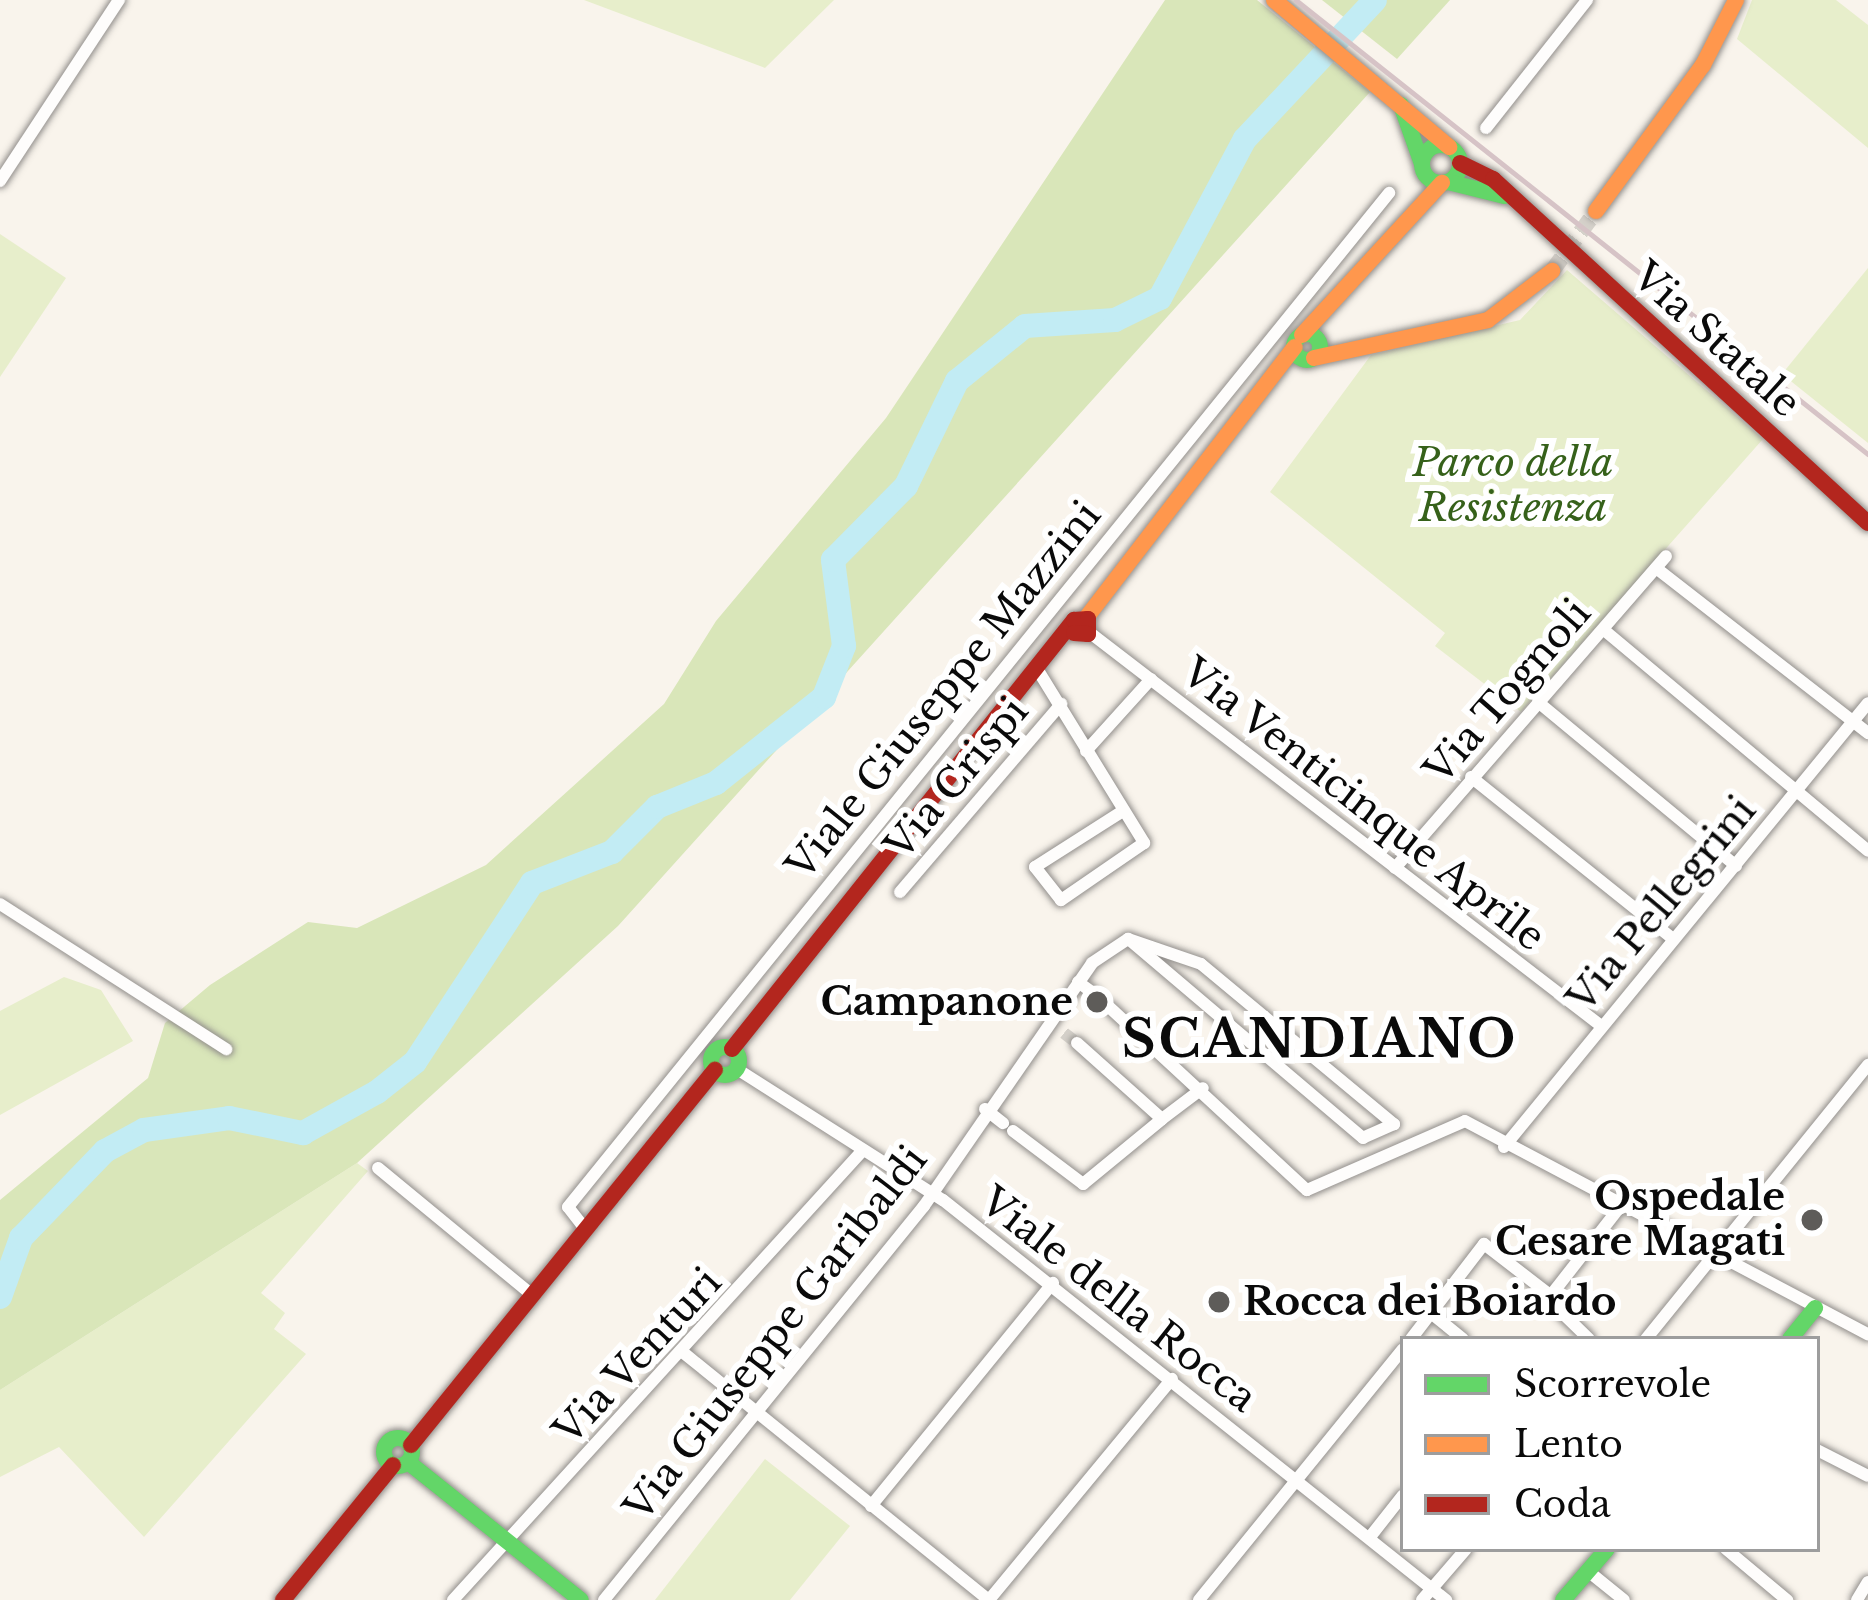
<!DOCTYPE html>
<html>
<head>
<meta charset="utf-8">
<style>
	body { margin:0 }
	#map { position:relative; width:1868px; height:1600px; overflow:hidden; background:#f9f4ec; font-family:"Libre Baskerville",serif }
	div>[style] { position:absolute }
	.green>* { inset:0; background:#e7eecb }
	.forest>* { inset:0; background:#d9e6b9 }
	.river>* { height:24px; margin:-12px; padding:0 12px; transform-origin:12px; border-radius:12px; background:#c2ecf4 }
	.street-tunnel>* { height:12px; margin-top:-6px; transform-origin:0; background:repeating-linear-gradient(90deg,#d5d1ca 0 12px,transparent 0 18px) }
	.secondary-tunnel>* { height:16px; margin-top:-8px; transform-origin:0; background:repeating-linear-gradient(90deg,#d5d1ca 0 16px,transparent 0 24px) }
	.roads { filter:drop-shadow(0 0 3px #928f8c) drop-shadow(0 0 3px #928f8c) }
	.street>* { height:12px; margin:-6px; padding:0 6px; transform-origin:6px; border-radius:6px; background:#fefdfc }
	.fast>* { height:16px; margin:-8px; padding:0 8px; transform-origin:8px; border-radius:8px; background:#63d668 }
	.fast>.ring { margin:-8px; padding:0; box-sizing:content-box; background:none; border:16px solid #63d668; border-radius:50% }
	.slow>* { height:16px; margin:-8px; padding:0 8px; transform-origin:8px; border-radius:8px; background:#ff974d }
	.jam>* { height:16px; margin:-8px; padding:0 8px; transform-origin:8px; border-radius:8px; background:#b3261e }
	.rail>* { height:4.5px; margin:-2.25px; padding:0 2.25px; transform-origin:2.25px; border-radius:2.25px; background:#d6c3c6 }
	.dots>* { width:33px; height:33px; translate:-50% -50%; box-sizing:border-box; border:6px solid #fff; border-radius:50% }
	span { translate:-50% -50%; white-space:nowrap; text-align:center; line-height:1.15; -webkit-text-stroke:12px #fff; paint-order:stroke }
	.street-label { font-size:39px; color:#0a0a0a }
	.park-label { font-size:39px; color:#36611a; font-style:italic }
	.poi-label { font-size:39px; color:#0a0a0a; font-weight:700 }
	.right { translate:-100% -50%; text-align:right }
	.left { translate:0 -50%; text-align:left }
	.district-label { font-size:51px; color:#0a0a0a; font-weight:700; letter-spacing:3px }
	.legend { position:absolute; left:1400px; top:1336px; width:420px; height:216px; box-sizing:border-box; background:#fff; border:3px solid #9d9d9d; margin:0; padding:15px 21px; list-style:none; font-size:36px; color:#0a0a0a }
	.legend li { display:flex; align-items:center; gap:24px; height:60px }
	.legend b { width:60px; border:3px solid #9d9d9d }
</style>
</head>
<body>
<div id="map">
	<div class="green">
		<div style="clip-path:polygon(584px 0,834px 0,765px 68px)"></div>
		<div style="clip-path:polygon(1752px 0,1836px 0,1868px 25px,1868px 148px,1737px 39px)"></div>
		<div style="clip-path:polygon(0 234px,66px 278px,0 377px)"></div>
		<div style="clip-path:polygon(1868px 268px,1868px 443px,1782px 374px)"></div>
		<div style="clip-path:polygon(1567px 270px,1763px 439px,1521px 712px,1435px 646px,1445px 633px,1270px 492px,1371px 355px,1520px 320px)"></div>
		<div style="clip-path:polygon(64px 977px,101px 990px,133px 1041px,0 1115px,0 1011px)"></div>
		<div style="clip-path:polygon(357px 1163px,368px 1171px,261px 1293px,285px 1313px,274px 1329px,306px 1354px,144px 1537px,59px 1447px,0 1477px,0 1390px)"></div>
		<div style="clip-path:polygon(765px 1459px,850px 1526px,790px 1600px,655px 1600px)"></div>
	</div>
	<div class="forest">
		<div style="clip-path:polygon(1165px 0,1257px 0,1370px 92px,618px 926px,357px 1163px,0 1390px,0 1200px,148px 1078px,165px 1023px,210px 985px,308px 922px,357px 928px,486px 865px,664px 704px,716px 621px,886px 418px)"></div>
		<div style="clip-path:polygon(1322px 0,1450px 0,1397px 59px)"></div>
	</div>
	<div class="river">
		<div style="left:0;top:1297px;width:63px;rotate:-70.4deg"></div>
		<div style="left:21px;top:1238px;width:121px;rotate:-46deg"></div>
		<div style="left:105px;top:1151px;width:44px;rotate:-28.3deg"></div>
		<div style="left:144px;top:1130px;width:86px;rotate:-8deg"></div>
		<div style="left:229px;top:1118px;width:76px;rotate:11.5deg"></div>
		<div style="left:303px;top:1133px;width:85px;rotate:-29deg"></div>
		<div style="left:377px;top:1092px;width:48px;rotate:-38.3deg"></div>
		<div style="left:415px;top:1062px;width:214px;rotate:-56.8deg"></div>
		<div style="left:532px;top:883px;width:86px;rotate:-21.2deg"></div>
		<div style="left:612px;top:852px;width:64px;rotate:-45deg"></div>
		<div style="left:657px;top:807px;width:64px;rotate:-22.1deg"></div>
		<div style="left:716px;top:783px;width:138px;rotate:-38.5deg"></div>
		<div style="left:824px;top:697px;width:55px;rotate:-68.6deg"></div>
		<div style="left:844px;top:646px;width:87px;rotate:-97.3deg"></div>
		<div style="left:833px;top:560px;width:104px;rotate:-45.4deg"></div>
		<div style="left:906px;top:486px;width:117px;rotate:-64.1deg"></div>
		<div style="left:957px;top:381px;width:87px;rotate:-39deg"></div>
		<div style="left:1025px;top:326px;width:90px;rotate:-3.8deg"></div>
		<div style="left:1115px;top:320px;width:50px;rotate:-26.1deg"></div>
		<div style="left:1160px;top:298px;width:180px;rotate:-61.9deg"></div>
		<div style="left:1245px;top:139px;width:190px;rotate:-46.9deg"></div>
	</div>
	<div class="street-tunnel">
		<div style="left:1064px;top:1033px;width:16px;rotate:38deg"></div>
	</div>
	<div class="secondary-tunnel">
		<div style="left:1552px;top:271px;width:74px;rotate:-53.7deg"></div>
	</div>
	<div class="roads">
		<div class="street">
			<div style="left:1486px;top:128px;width:163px;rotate:-51.7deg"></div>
			<div style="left:0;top:181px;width:217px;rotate:-56.7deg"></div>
			<div style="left:1656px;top:568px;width:269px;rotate:37.9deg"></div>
			<div style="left:1604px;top:630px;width:344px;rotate:39.9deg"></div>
			<div style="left:1089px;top:632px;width:645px;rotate:37.56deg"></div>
			<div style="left:1039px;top:672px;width:201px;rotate:58.4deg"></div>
			<div style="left:1144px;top:843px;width:101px;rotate:145.5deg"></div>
			<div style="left:1061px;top:900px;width:42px;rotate:-128.2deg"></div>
			<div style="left:1035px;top:867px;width:104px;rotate:-32.5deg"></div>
			<div style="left:1538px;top:702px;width:257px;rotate:39.6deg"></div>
			<div style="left:1086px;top:751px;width:97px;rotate:-47.9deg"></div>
			<div style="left:1471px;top:777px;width:258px;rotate:38.7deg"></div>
			<div style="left:1395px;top:868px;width:413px;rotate:-49deg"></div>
			<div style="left:900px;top:892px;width:248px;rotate:-49.4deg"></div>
			<div style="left:0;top:904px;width:269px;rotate:32.7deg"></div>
			<div style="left:1128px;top:939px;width:77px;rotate:18.9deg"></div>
			<div style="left:1201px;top:964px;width:251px;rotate:39.7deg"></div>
			<div style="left:1394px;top:1124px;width:34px;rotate:156deg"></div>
			<div style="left:1363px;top:1138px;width:308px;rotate:-139.7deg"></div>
			<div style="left:1078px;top:982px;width:22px;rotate:36deg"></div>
			<div style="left:1108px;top:1006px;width:271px;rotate:42.8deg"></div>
			<div style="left:1307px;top:1190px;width:172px;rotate:-23.6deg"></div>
			<div style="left:1465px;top:1121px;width:456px;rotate:27.9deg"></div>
			<div style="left:737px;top:1069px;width:244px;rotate:32.5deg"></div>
			<div style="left:943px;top:1200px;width:643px;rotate:38.49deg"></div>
			<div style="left:985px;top:1109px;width:23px;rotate:38deg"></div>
			<div style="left:1162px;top:1119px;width:51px;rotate:-37.1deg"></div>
			<div style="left:1013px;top:1131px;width:88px;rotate:37.1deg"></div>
			<div style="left:1083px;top:1184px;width:102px;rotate:-39.4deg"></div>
			<div style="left:1162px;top:1119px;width:114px;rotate:-138.2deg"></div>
			<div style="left:1504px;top:1147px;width:574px;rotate:-50.65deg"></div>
			<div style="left:378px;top:1168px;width:200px;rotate:39.5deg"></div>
			<div style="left:586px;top:1230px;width:29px;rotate:-128deg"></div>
			<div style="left:568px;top:1207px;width:1305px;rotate:-51deg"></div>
			<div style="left:1431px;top:1313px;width:41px;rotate:39.1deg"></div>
			<div style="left:1411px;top:1339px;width:120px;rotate:-52.5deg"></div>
			<div style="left:1484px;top:1244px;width:83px;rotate:37.7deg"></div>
			<div style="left:1589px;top:1339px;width:57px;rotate:-135.7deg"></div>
			<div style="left:1548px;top:1299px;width:115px;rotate:-52deg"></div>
			<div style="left:1646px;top:1339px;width:353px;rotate:-51deg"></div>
			<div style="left:685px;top:1354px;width:391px;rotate:39deg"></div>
			<div style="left:1817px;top:1450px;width:57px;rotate:27deg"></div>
			<div style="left:871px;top:1506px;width:288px;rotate:-50.8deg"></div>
			<div style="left:1370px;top:1537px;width:53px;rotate:-51.8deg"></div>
			<div style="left:1726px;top:1549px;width:80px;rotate:39.9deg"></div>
			<div style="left:1588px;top:1571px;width:46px;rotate:38.9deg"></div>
			<div style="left:453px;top:1600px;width:609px;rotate:-47.66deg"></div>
			<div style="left:604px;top:1600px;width:508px;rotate:-50.92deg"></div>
			<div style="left:924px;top:1206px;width:295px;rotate:-55.3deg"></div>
			<div style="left:1092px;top:963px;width:43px;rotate:-33.7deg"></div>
			<div style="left:989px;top:1600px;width:287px;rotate:-50.4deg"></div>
			<div style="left:1199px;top:1600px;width:323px;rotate:-50.9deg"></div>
			<div style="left:1422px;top:1600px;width:67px;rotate:-49.2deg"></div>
			<div style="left:1857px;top:1600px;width:21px;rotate:-59deg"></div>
		</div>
		<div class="fast">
			<div style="left:1401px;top:105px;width:63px;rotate:70.4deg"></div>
			<div class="ring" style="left:1422px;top:145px;width:22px;height:22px"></div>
			<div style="left:1448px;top:182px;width:58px;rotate:14deg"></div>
			<div class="ring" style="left:1294px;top:334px;width:10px;height:10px"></div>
			<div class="ring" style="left:711px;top:1047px;width:12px;height:12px"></div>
			<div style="left:1790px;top:1339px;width:40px;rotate:-51deg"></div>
			<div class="ring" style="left:384px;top:1438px;width:12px;height:12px"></div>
			<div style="left:408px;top:1462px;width:221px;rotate:38.6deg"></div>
			<div style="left:1563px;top:1600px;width:67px;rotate:-49.2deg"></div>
		</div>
		<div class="slow">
			<div style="left:1274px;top:0;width:229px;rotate:40deg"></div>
			<div style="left:1596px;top:211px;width:181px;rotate:-53.8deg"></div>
			<div style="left:1703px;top:65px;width:73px;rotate:-63.1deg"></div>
			<div style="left:1302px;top:335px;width:207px;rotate:-47.4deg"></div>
			<div style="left:1314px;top:358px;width:178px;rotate:-12.3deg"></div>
			<div style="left:1488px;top:320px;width:81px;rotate:-37.4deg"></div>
			<div style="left:1086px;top:618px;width:342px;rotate:-52.4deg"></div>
		</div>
		<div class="jam">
			<div style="left:1460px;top:163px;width:37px;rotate:26deg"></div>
			<div style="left:1493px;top:179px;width:509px;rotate:42.53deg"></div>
			<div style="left:732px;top:1049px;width:549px;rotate:-51.44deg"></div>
			<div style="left:1074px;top:620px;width:14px;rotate:-4deg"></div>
			<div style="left:1088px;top:619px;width:15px;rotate:90deg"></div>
			<div style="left:1088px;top:634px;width:14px;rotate:-176deg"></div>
			<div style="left:411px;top:1445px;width:483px;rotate:-51deg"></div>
			<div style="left:283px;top:1600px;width:174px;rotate:-50.8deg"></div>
		</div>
	</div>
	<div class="rail">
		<div style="left:1296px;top:0;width:730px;rotate:38.44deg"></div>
	</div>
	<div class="dots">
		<div style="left:1097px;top:1002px;background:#5e5c59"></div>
		<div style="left:1812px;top:1220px;background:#5e5c59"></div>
		<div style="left:1219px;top:1302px;background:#5e5c59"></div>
	</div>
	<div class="street-label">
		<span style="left:1716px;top:340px;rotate:42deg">Via Statale</span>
		<span style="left:944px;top:691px;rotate:-51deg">Viale Giuseppe Mazzini</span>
		<span style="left:1508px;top:692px;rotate:-49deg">Via Tognoli</span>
		<span style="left:957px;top:779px;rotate:-50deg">Via Crispi</span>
		<span style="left:1363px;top:805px;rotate:38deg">Via Venticinque Aprile</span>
		<span style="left:1662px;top:905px;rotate:-50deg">Via Pellegrini</span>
		<span style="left:1118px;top:1300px;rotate:38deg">Viale della Rocca</span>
		<span style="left:776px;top:1334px;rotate:-52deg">Via Giuseppe Garibaldi</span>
		<span style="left:638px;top:1357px;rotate:-47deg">Via Venturi</span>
	</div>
	<div class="park-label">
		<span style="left:1513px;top:486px">Parco della<br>Resistenza</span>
	</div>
	<div class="poi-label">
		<span class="right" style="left:1073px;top:1002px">Campanone</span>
		<span class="right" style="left:1785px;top:1220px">Ospedale<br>Cesare Magati</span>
		<span class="left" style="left:1243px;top:1302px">Rocca dei Boiardo</span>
	</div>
	<div class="district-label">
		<span style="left:1320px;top:1040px">SCANDIANO</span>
	</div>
	<ul class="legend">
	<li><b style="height:15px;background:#63d668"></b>Scorrevole</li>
	<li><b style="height:15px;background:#ff974d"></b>Lento</li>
	<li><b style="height:15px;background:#b3261e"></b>Coda</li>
	</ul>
</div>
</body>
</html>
